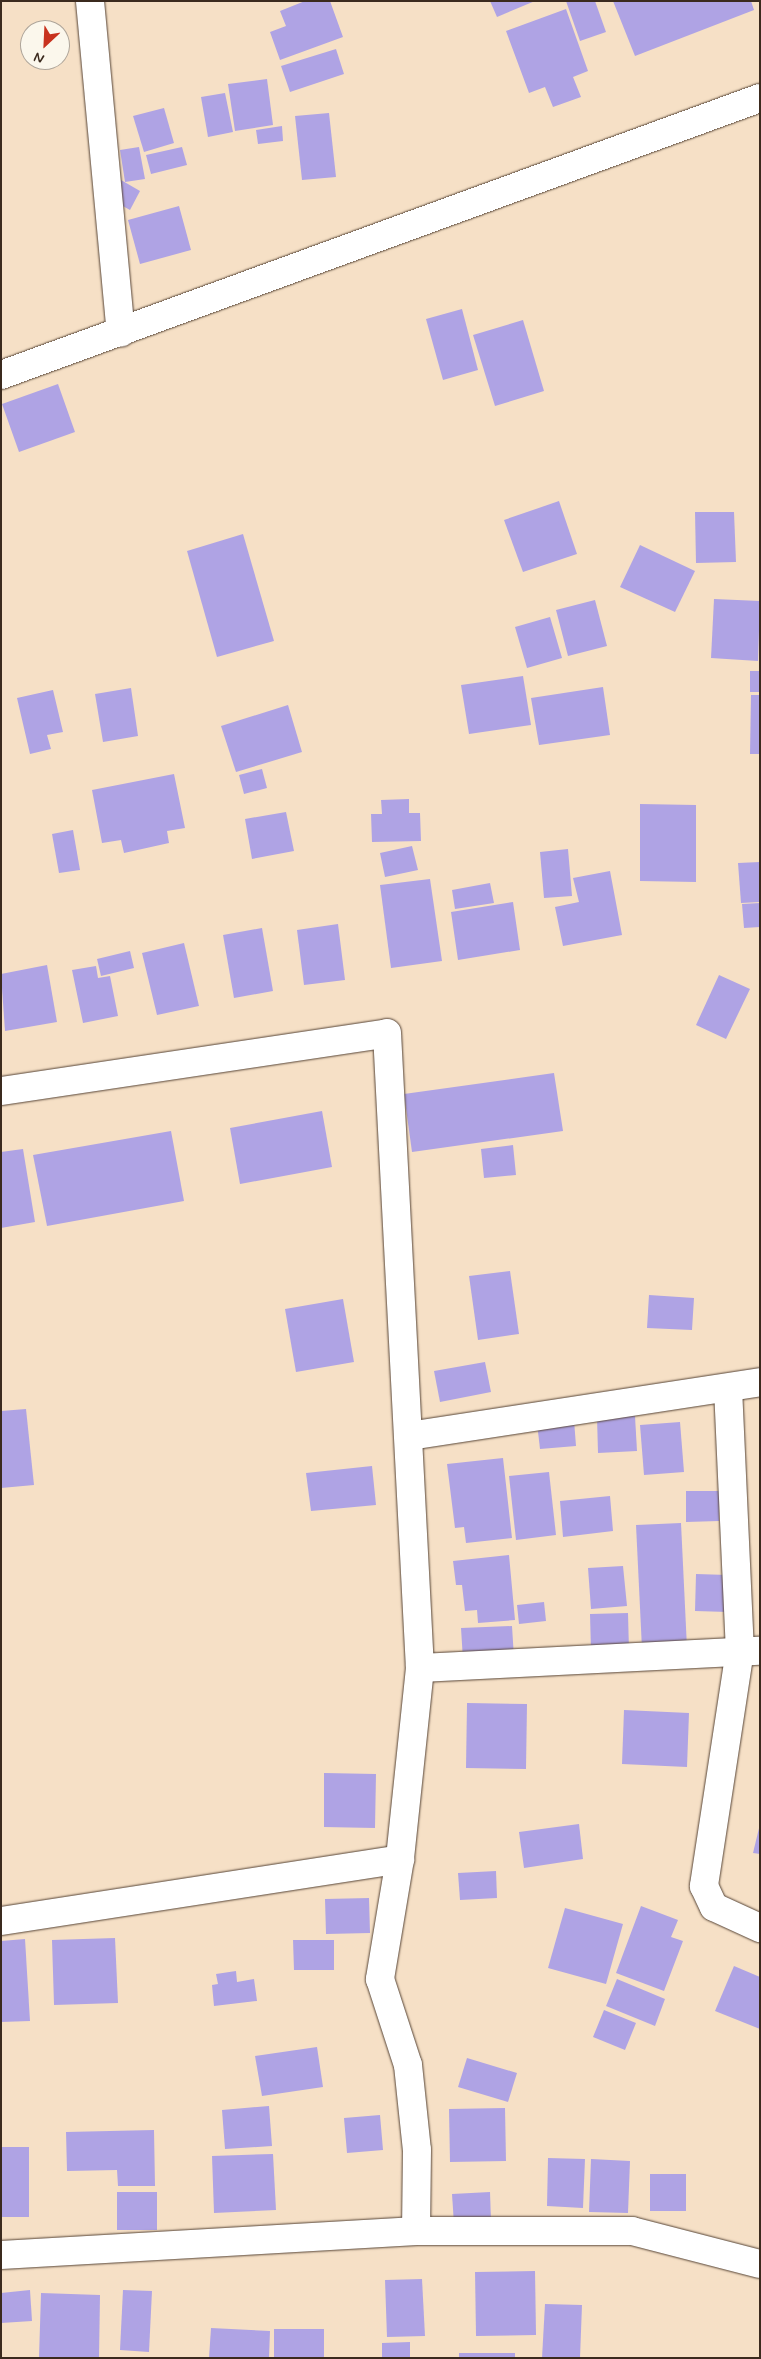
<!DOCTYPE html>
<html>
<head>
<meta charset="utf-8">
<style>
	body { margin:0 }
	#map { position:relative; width:761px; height:2359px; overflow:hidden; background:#f6e0c6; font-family:Mynerve,sans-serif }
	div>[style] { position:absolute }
	.building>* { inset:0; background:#afa3e4 }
	.roads { filter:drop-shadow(0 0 1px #574537) drop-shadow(0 0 1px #574537) }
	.street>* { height:28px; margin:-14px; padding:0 14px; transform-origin:14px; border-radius:14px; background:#fff }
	span { translate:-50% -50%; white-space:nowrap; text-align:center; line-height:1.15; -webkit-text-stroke:5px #fbf7ec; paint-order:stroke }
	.frame { position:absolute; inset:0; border:2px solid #3b2a1e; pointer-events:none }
	.north { position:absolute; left:20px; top:20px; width:50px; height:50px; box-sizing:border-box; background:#fbf7ec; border:1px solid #aea59a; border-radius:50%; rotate:205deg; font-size:14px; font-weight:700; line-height:20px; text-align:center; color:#3b2a1e }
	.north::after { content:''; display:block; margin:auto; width:18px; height:22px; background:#c8321e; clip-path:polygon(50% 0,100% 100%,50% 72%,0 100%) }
</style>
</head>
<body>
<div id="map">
	<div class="building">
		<div style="clip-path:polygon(305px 1px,330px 1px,343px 37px,280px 60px,270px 32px,286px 26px,280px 11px)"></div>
		<div style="clip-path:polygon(490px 1px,535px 1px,497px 17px)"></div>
		<div style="clip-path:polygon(566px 1px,595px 1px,606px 32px,580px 41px)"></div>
		<div style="clip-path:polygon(613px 1px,751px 1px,754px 10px,635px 56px)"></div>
		<div style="clip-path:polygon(566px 9px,588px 71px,573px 77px,581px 97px,553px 107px,545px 87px,529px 93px,506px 31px)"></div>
		<div style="clip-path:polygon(336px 49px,344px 74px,290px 92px,281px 66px)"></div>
		<div style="clip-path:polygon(267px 79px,273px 125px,235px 131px,228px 84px)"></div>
		<div style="clip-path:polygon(225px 93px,233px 132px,208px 137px,201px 97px)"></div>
		<div style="clip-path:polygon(164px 108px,174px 143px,144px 152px,133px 116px)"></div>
		<div style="clip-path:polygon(329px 113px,336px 177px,302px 180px,295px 116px)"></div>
		<div style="clip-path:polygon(282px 126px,283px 141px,258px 144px,256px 130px)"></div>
		<div style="clip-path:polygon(139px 147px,145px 179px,125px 182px,120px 150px)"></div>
		<div style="clip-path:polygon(182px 147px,187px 165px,151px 174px,146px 155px)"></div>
		<div style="clip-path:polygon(121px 180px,140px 191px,130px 210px,110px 199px)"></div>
		<div style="clip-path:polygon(179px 206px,191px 250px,140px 264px,128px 220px)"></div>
		<div style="clip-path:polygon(462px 309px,478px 370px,443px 380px,426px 319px)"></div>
		<div style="clip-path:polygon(523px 320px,544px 391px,495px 406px,473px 335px)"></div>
		<div style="clip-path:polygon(58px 384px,75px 432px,19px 452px,2px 404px)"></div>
		<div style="clip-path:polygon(559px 501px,577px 554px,523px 572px,504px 520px)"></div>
		<div style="clip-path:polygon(695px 512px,734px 512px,736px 562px,696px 563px)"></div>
		<div style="clip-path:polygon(243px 534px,274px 641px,217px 657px,187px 551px)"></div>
		<div style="clip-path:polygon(640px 545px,695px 571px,675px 612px,620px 587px)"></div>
		<div style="clip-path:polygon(714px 599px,760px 601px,758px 661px,711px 658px)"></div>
		<div style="clip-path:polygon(595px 600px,607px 646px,568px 656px,556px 610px)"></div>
		<div style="clip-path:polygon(550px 617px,562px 658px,527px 668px,515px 627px)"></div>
		<div style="clip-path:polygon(750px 671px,760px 671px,760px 692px,750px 692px)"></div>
		<div style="clip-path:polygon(523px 676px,531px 725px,469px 734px,461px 685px)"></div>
		<div style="clip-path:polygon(603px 687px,610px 735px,539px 745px,531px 698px)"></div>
		<div style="clip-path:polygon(131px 688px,138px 736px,103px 742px,95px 694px)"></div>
		<div style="clip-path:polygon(53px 690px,63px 732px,47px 735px,51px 749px,30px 754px,17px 698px)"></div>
		<div style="clip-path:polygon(751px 695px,760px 695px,760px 754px,750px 754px)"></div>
		<div style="clip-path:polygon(288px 705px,302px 752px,236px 772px,221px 726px)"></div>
		<div style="clip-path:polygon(262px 769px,267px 788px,244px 794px,239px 775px)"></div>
		<div style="clip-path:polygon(174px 774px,185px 828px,167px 831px,169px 843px,124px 853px,121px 840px,102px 843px,92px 790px)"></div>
		<div style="clip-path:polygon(409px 799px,409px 813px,420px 813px,421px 841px,372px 842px,371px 814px,382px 814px,381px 800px)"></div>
		<div style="clip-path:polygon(640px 804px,696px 805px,696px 882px,640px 881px)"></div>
		<div style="clip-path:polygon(286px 812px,294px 851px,252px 859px,245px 819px)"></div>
		<div style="clip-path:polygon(73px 830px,80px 870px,59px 873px,52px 834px)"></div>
		<div style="clip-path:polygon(412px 846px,418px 870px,385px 877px,380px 853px)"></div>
		<div style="clip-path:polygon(568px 849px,572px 896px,544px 898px,540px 852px)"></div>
		<div style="clip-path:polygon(760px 862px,760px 902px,741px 903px,738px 863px)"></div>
		<div style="clip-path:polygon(610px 871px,622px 935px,563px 946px,555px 907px,579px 902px,573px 878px)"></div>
		<div style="clip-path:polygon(430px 879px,442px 961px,391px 968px,380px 885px)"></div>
		<div style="clip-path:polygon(490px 883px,494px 903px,455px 909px,452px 890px)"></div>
		<div style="clip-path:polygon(513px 902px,520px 950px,458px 960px,451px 912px)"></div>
		<div style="clip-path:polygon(760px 903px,760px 927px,744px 928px,742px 904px)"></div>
		<div style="clip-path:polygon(338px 924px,345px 980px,304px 985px,297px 930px)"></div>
		<div style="clip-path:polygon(262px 928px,273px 991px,234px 998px,223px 935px)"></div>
		<div style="clip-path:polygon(184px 943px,199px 1006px,157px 1015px,142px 953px)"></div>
		<div style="clip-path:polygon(130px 951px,134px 968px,101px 976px,97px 959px)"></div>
		<div style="clip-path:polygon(47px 965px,57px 1022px,5px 1031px,1px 974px)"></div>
		<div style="clip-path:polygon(96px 966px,98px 978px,110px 976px,118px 1016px,83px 1023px,72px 970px)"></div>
		<div style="clip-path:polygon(719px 975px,750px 989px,726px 1039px,696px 1025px)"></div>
		<div style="clip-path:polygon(554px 1073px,563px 1131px,412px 1152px,404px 1094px)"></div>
		<div style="clip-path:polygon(322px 1111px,332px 1167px,240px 1184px,230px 1128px)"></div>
		<div style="clip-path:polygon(171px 1131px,184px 1201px,47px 1226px,33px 1155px)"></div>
		<div style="clip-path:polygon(513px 1145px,516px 1175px,484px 1178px,481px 1149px)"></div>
		<div style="clip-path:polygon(23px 1149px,35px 1222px,1px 1228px,1px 1152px)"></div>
		<div style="clip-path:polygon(510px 1271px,519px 1334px,478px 1340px,469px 1276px)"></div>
		<div style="clip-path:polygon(649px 1295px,694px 1298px,692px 1330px,647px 1328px)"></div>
		<div style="clip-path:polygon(343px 1299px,354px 1362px,296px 1372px,285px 1309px)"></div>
		<div style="clip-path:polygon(485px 1362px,491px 1392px,440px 1402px,434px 1371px)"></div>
		<div style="clip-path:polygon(26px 1409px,34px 1485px,1px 1488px,1px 1411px)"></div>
		<div style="clip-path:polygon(635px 1416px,637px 1451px,598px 1453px,597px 1417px)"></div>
		<div style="clip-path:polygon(574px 1420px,576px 1446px,540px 1449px,537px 1423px)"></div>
		<div style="clip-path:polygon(680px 1422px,684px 1472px,644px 1475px,640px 1425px)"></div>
		<div style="clip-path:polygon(503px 1458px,512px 1538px,466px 1543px,464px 1527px,455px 1528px,447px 1464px)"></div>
		<div style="clip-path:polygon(372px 1466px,376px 1505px,311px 1511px,306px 1473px)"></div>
		<div style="clip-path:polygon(549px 1472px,556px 1535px,516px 1540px,509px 1476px)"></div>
		<div style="clip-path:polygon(686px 1491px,719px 1491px,719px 1521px,686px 1522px)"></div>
		<div style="clip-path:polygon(610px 1496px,613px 1531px,563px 1537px,560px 1501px)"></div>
		<div style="clip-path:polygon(681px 1523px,687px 1648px,642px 1649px,636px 1525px)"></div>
		<div style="clip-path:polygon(509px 1555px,515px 1620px,478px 1623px,477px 1610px,465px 1611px,462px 1585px,456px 1585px,453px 1561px)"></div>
		<div style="clip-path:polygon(623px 1566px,627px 1606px,591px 1609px,588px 1568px)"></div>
		<div style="clip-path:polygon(696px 1574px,728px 1575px,728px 1612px,695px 1611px)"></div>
		<div style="clip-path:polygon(544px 1602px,546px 1621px,519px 1624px,517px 1605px)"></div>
		<div style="clip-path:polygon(628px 1613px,629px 1651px,591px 1651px,590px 1614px)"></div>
		<div style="clip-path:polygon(512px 1626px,514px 1658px,463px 1660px,461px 1628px)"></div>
		<div style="clip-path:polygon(467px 1703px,527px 1704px,526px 1769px,466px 1768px)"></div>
		<div style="clip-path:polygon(624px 1710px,689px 1713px,687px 1767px,622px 1764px)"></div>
		<div style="clip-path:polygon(324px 1773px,376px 1774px,375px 1828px,324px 1827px)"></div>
		<div style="clip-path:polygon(579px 1824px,583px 1859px,524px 1868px,519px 1832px)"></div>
		<div style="clip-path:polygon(760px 1824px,760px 1854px,753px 1853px)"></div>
		<div style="clip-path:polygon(496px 1871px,497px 1898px,460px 1900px,458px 1873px)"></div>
		<div style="clip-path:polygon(369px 1898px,370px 1933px,326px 1934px,325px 1899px)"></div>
		<div style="clip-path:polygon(641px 1906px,678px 1920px,671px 1937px,683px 1941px,664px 1991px,616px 1973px)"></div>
		<div style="clip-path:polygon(565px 1908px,623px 1924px,606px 1984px,548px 1968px)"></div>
		<div style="clip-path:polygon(115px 1938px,118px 2003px,54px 2005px,52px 1940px)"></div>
		<div style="clip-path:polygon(25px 1939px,30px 2021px,1px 2022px,1px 1941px)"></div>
		<div style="clip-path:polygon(293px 1940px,334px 1940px,334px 1970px,294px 1970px)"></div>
		<div style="clip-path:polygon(734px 1966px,760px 1977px,760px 2029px,715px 2011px)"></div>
		<div style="clip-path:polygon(236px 1971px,237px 1982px,254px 1979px,257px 2001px,214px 2006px,212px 1985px,218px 1984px,216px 1974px)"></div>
		<div style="clip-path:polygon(617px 1979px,665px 1999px,655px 2026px,606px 2006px)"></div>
		<div style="clip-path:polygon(604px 2010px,636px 2023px,625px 2050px,593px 2037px)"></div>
		<div style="clip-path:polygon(317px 2047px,323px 2087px,262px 2096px,255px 2056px)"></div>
		<div style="clip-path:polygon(467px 2058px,517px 2073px,508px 2102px,458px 2087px)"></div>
		<div style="clip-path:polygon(269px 2106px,272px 2146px,225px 2149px,222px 2110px)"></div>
		<div style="clip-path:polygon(505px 2108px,506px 2161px,450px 2162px,449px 2109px)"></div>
		<div style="clip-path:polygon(380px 2115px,383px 2150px,347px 2153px,344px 2118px)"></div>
		<div style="clip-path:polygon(154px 2130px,155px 2186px,118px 2186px,117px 2170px,67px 2171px,66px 2132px)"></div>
		<div style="clip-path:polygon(1px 2147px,29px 2147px,29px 2217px,1px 2217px)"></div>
		<div style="clip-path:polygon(273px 2154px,276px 2210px,214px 2213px,212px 2156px)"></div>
		<div style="clip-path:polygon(548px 2158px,585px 2159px,583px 2208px,547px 2206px)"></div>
		<div style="clip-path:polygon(591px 2159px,630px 2161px,628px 2213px,589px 2212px)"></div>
		<div style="clip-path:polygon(650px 2174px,686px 2174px,686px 2211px,650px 2211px)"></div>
		<div style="clip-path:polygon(117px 2192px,157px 2192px,157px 2230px,117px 2230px)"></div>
		<div style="clip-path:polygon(490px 2192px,491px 2221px,454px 2224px,452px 2194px)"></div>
		<div style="clip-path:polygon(535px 2271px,536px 2335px,476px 2336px,475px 2272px)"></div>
		<div style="clip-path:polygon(422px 2279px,425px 2336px,387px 2337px,385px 2280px)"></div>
		<div style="clip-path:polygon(30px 2290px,32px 2321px,1px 2323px,1px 2293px)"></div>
		<div style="clip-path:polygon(123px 2290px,152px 2291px,149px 2352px,120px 2350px)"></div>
		<div style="clip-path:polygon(41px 2293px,100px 2295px,99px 2358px,39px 2358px)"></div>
		<div style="clip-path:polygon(545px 2304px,582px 2305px,580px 2358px,542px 2358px)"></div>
		<div style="clip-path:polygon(211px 2328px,270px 2331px,269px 2358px,209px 2358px)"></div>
		<div style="clip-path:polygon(274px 2329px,324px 2329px,324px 2358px,274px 2358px)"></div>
		<div style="clip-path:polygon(410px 2342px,410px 2358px,382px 2358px,382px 2343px)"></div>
		<div style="clip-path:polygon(459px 2353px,515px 2353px,515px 2358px,459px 2358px)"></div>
	</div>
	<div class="roads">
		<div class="street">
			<div style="left:90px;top:1px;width:333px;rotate:84.7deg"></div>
			<div style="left:1px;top:375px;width:808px;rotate:-20.05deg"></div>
			<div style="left:1px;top:1091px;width:390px;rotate:-8.5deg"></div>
			<div style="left:387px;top:1033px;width:636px;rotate:87.03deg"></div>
			<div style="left:420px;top:1668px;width:192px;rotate:96deg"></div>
			<div style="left:400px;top:1859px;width:122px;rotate:99.5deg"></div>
			<div style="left:380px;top:1979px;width:90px;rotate:72deg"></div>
			<div style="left:408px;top:2065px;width:85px;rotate:84deg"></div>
			<div style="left:417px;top:2150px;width:81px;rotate:90.7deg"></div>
			<div style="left:728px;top:1388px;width:262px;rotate:87.4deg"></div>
			<div style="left:740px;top:1650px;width:239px;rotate:98.7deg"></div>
			<div style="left:704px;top:1886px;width:23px;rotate:65deg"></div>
			<div style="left:714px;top:1907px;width:51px;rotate:24.5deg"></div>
			<div style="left:409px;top:1436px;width:355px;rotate:-8.7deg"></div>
			<div style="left:420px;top:1668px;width:340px;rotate:-2.9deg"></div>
			<div style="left:1px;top:1921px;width:404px;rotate:-8.8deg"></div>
			<div style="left:1px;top:2255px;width:416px;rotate:-3.3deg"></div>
			<div style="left:416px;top:2231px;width:216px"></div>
			<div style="left:632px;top:2231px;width:132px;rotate:14.5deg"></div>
		</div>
	</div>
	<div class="frame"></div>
	<div class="north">N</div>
</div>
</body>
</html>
